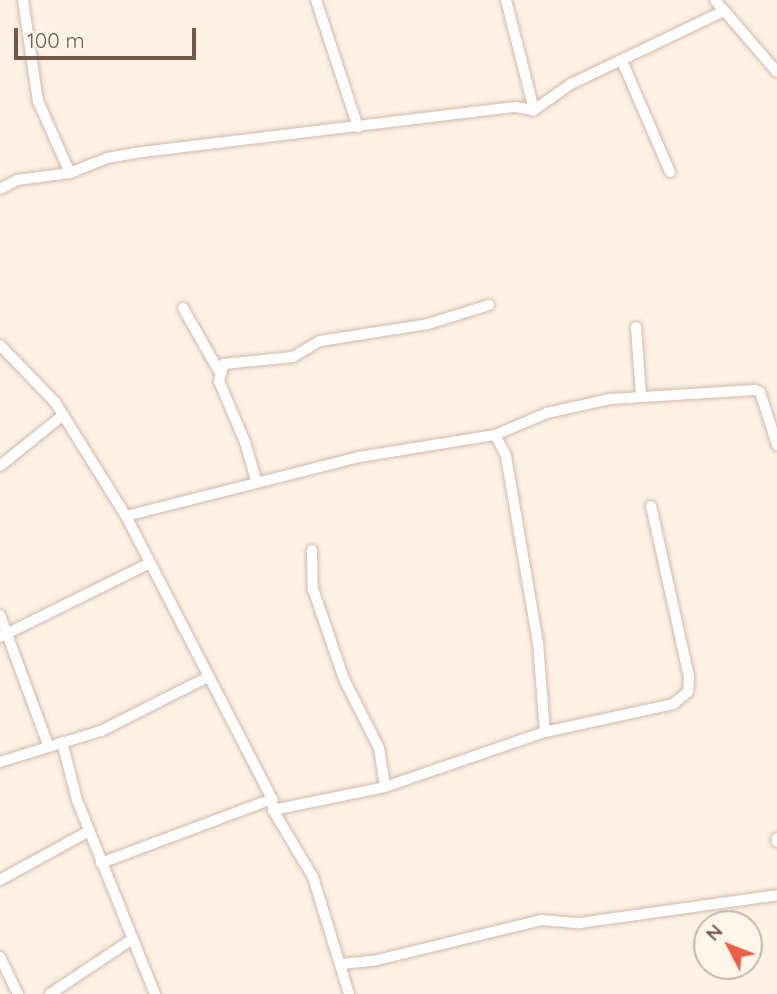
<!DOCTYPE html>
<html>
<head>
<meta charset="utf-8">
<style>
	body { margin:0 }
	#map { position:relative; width:777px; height:994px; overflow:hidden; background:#fdf2e4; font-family:Quicksand,sans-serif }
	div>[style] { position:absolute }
	.roads { filter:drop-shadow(0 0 2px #d1baac) drop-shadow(0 0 2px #d1baac) }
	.street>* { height:10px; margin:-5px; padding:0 5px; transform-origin:5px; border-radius:5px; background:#fff }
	span { translate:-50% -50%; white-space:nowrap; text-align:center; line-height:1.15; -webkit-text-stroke:7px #fff6eb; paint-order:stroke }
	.north { position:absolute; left:693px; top:910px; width:70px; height:70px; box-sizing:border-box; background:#fff6eb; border:2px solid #c8b6aa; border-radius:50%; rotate:312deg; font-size:19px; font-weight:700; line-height:28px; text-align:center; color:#765648 }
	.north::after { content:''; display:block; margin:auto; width:24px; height:32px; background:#eb5f45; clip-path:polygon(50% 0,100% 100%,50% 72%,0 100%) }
	.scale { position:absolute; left:14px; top:28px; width:182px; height:32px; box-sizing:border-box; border:4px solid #765648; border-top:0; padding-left:9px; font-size:21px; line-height:24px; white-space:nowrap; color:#765648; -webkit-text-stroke:5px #fff6eb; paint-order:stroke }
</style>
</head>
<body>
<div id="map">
	<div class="roads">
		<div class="street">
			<div style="left:23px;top:0;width:102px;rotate:81.6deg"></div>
			<div style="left:38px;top:101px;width:79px;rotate:66deg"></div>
			<div style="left:316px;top:0;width:134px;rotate:71.7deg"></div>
			<div style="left:506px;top:0;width:114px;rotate:75.7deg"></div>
			<div style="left:715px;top:0;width:95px;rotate:49.3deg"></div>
			<div style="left:622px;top:61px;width:121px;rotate:66.6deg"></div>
			<div style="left:0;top:189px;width:19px;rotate:-28deg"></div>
			<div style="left:17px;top:180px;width:53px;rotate:-7.5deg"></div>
			<div style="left:70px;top:173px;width:40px;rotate:-22deg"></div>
			<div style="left:107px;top:158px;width:27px;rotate:-10deg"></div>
			<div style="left:134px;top:153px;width:384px;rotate:-6.9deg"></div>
			<div style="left:515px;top:107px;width:19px;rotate:9deg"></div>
			<div style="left:534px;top:110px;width:45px;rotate:-35.1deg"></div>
			<div style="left:571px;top:84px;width:167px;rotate:-25.5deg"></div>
			<div style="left:183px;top:308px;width:73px;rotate:60.3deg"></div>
			<div style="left:636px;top:327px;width:68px;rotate:85.8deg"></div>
			<div style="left:0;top:345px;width:79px;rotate:46deg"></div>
			<div style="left:55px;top:402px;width:134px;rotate:58.1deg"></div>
			<div style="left:126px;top:516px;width:318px;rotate:62.7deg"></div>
			<div style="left:272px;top:799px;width:11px;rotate:85deg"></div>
			<div style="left:273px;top:810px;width:78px;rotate:59.2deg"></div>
			<div style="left:313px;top:877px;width:122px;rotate:72.9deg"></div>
			<div style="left:495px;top:435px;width:24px;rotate:62deg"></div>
			<div style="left:506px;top:456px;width:190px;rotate:80.3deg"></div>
			<div style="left:538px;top:643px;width:89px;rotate:85.5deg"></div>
			<div style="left:0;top:466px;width:81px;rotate:-39deg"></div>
			<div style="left:257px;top:483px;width:43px;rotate:-106.3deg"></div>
			<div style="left:245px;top:442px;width:66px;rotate:-113.1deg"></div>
			<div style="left:219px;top:381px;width:18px;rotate:-74deg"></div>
			<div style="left:224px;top:364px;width:69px;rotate:-5.8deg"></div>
			<div style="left:293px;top:357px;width:31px;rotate:-31deg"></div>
			<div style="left:320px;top:341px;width:109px;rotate:-8.9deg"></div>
			<div style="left:428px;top:324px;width:64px;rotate:-17.3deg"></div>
			<div style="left:126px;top:516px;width:240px;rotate:-14.2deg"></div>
			<div style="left:359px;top:457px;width:138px;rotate:-9.2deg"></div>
			<div style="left:495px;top:435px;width:56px;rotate:-22.9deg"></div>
			<div style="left:547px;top:413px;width:65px;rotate:-12.5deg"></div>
			<div style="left:610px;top:399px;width:145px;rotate:-3.6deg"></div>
			<div style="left:755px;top:390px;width:5px;rotate:22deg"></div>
			<div style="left:760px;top:392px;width:56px;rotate:72.2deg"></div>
			<div style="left:312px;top:550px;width:39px;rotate:89deg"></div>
			<div style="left:313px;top:589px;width:95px;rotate:71deg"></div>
			<div style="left:344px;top:679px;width:77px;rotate:63.1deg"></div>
			<div style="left:379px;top:748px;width:39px;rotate:81deg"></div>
			<div style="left:0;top:615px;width:139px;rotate:69.7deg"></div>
			<div style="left:0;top:637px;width:165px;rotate:-26.3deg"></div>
			<div style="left:62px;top:742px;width:60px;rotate:75.5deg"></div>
			<div style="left:77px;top:800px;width:209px;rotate:68.1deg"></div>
			<div style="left:0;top:762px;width:106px;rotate:-17.1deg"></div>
			<div style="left:101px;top:731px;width:120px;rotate:-26.8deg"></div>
			<div style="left:273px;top:810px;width:114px;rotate:-11.6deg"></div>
			<div style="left:385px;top:787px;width:169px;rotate:-19deg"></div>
			<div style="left:545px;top:732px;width:131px;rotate:-12.3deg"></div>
			<div style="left:673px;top:704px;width:19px;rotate:-39deg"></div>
			<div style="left:688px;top:692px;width:15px;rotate:-86deg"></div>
			<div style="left:689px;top:677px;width:175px;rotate:-102.5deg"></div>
			<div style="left:777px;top:838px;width:4px;rotate:90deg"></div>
			<div style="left:101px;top:863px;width:183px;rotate:-20.5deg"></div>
			<div style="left:0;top:880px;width:102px;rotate:-28.8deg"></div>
			<div style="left:0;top:957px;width:41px;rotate:64.1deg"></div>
			<div style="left:342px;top:964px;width:31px;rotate:-6deg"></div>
			<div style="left:373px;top:961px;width:173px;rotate:-13.7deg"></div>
			<div style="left:541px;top:920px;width:38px;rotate:5deg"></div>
			<div style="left:579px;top:923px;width:200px;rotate:-8deg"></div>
			<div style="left:50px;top:994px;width:97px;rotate:-33.7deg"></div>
		</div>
	</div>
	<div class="north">N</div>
	<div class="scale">100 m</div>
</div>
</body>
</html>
